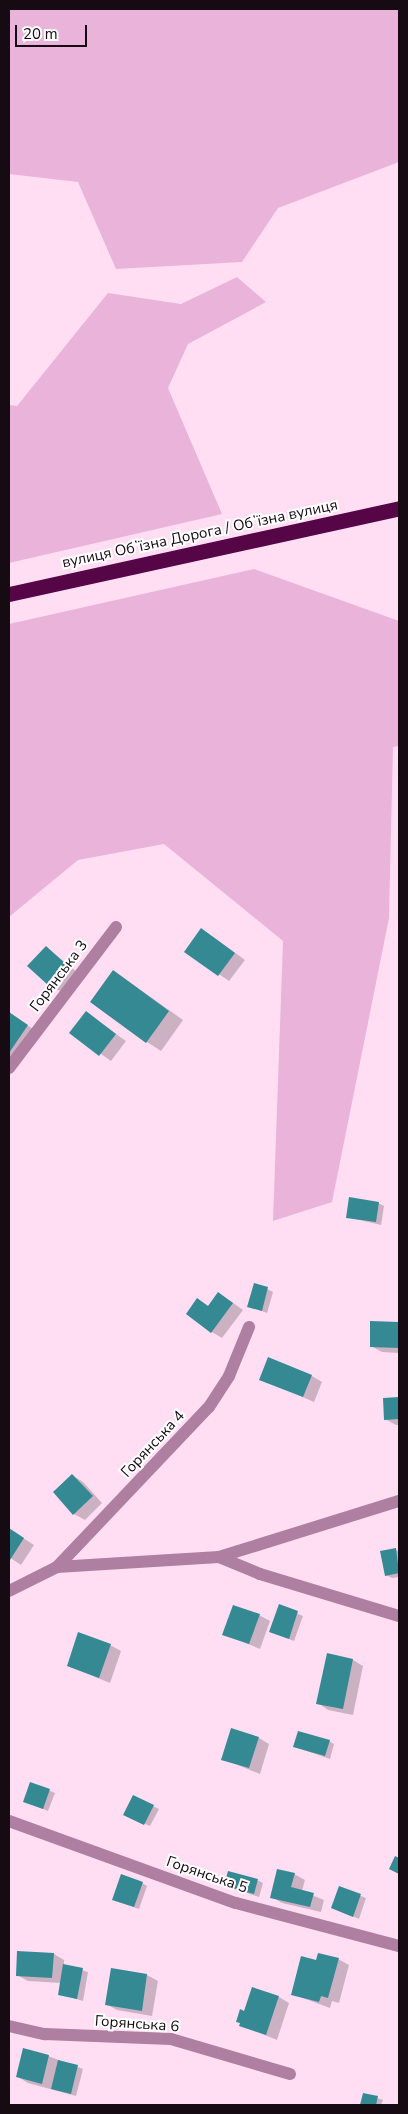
<!DOCTYPE html>
<html>
<head>
<meta charset="utf-8">
<style>
	body { margin:0 }
	#map { position:relative; width:408px; height:2114px; overflow:hidden; background:#ffdef4; font-family:"Nunito Sans",sans-serif }
	div>[style] { position:absolute }
	.green>* { inset:0; background:#eab4da }
	.shadow>* { inset:0; background:#0003 }
	.building>* { inset:0; background:#348993 }
	.lane>* { height:12px; margin:-6px; padding:0 6px; transform-origin:6px; border-radius:6px; background:#ae7fa0 }
	.street>* { height:12px; margin:-6px; padding:0 6px; transform-origin:6px; border-radius:6px; background:#ae7fa0 }
	.highway>* { height:15px; margin:-7.5px; padding:0 7.5px; transform-origin:7.5px; border-radius:7.5px; background:#560647 }
	span { translate:-50% -50%; white-space:nowrap; text-align:center; line-height:1.15; -webkit-text-stroke:4px #fff; paint-order:stroke }
	.street-label { font-size:15px; color:#160b13 }
	.frame { position:absolute; inset:0; border:10px solid #160b13; pointer-events:none }
	.scale { position:absolute; left:15px; top:25px; width:72px; height:22px; box-sizing:border-box; border:2px solid #160b13; border-top:0; padding-left:6px; font-size:15px; line-height:18px; white-space:nowrap; color:#160b13; -webkit-text-stroke:4px #fff; paint-order:stroke }
</style>
</head>
<body>
<div id="map">
	<div class="green">
		<div style="clip-path:polygon(9px 9px,399px 9px,399px 162px,278px 208px,242px 262px,116px 269px,78px 182px,9px 174px)"></div>
		<div style="clip-path:polygon(237px 277px,266px 302px,188px 344px,168px 388px,222px 514px,9px 563px,9px 405px,17px 406px,108px 293px,181px 304px)"></div>
		<div style="clip-path:polygon(254px 569px,399px 621px,399px 746px,393px 747px,389px 918px,332px 1202px,273px 1221px,283px 941px,164px 844px,78px 860px,9px 917px,9px 624px)"></div>
	</div>
	<div class="shadow">
		<div style="clip-path:polygon(212px 936px,245px 960px,229px 981px,186px 952px)"></div>
		<div style="clip-path:polygon(46px 947px,77px 972px,60px 991px,49px 985px)"></div>
		<div style="clip-path:polygon(114px 971px,183px 1020px,161px 1051px,147px 1042px)"></div>
		<div style="clip-path:polygon(86px 1013px,126px 1041px,111px 1061px,71px 1033px)"></div>
		<div style="clip-path:polygon(9px 1014px,38px 1032px,18px 1060px,9px 1055px)"></div>
		<div style="clip-path:polygon(378px 1203px,384px 1206px,381px 1225px,347px 1217px)"></div>
		<div style="clip-path:polygon(267px 1289px,273px 1292px,267px 1313px,249px 1306px)"></div>
		<div style="clip-path:polygon(197px 1300px,209px 1307px,229px 1300px,243px 1310px,222px 1338px,212px 1332px)"></div>
		<div style="clip-path:polygon(372px 1322px,399px 1323px,399px 1353px,382px 1352px,371px 1346px)"></div>
		<div style="clip-path:polygon(312px 1376px,322px 1382px,314px 1402px,261px 1379px)"></div>
		<div style="clip-path:polygon(399px 1398px,399px 1425px,396px 1425px,385px 1419px,385px 1399px)"></div>
		<div style="clip-path:polygon(72px 1475px,83px 1482px,102px 1503px,85px 1520px,74px 1514px)"></div>
		<div style="clip-path:polygon(9px 1529px,34px 1545px,21px 1565px,9px 1557px)"></div>
		<div style="clip-path:polygon(395px 1549px,399px 1552px,399px 1577px,392px 1578px,386px 1575px)"></div>
		<div style="clip-path:polygon(280px 1606px,303px 1616px,294px 1641px,276px 1634px)"></div>
		<div style="clip-path:polygon(259px 1615px,270px 1621px,260px 1649px,224px 1634px)"></div>
		<div style="clip-path:polygon(110px 1645px,121px 1651px,110px 1683px,68px 1666px)"></div>
		<div style="clip-path:polygon(353px 1660px,363px 1666px,353px 1715px,328px 1710px,318px 1703px)"></div>
		<div style="clip-path:polygon(259px 1738px,269px 1744px,260px 1774px,223px 1759px)"></div>
		<div style="clip-path:polygon(329px 1741px,334px 1744px,330px 1759px,295px 1747px)"></div>
		<div style="clip-path:polygon(31px 1783px,55px 1793px,48px 1811px,24px 1801px)"></div>
		<div style="clip-path:polygon(153px 1806px,159px 1809px,150px 1826px,130px 1817px)"></div>
		<div style="clip-path:polygon(294px 1874px,305px 1880px,302px 1891px,324px 1900px,321px 1912px,282px 1903px,272px 1897px)"></div>
		<div style="clip-path:polygon(257px 1880px,263px 1883px,259px 1897px,226px 1886px)"></div>
		<div style="clip-path:polygon(142px 1883px,147px 1886px,139px 1909px,119px 1902px)"></div>
		<div style="clip-path:polygon(340px 1888px,366px 1898px,359px 1919px,332px 1908px)"></div>
		<div style="clip-path:polygon(54px 1954px,64px 1960px,64px 1965px,88px 1972px,83px 2001px,59px 1994px,61px 1983px,28px 1981px,17px 1975px)"></div>
		<div style="clip-path:polygon(338px 1959px,349px 1965px,339px 2003px,332px 2001px,330px 2008px,292px 1994px,317px 1961px)"></div>
		<div style="clip-path:polygon(112px 1969px,147px 1975px,158px 1981px,152px 2016px,117px 2010px,106px 2004px)"></div>
		<div style="clip-path:polygon(279px 1997px,289px 2003px,277px 2040px,240px 2025px,245px 2012px)"></div>
		<div style="clip-path:polygon(48px 2056px,83px 2069px,76px 2096px,28px 2083px,18px 2077px)"></div>
		<div style="clip-path:polygon(364px 2094px,383px 2100px,381px 2105px,361px 2105px)"></div>
	</div>
	<div class="building">
		<div style="clip-path:polygon(201px 928px,235px 953px,218px 976px,184px 952px)"></div>
		<div style="clip-path:polygon(46px 946px,68px 966px,49px 986px,27px 966px)"></div>
		<div style="clip-path:polygon(113px 970px,169px 1011px,146px 1043px,90px 1002px)"></div>
		<div style="clip-path:polygon(86px 1011px,116px 1034px,99px 1056px,69px 1033px)"></div>
		<div style="clip-path:polygon(9px 1012px,28px 1025px,9px 1053px)"></div>
		<div style="clip-path:polygon(349px 1197px,379px 1202px,376px 1222px,346px 1218px)"></div>
		<div style="clip-path:polygon(254px 1283px,268px 1287px,262px 1311px,247px 1307px)"></div>
		<div style="clip-path:polygon(218px 1292px,233px 1303px,211px 1333px,186px 1314px,197px 1298px,208px 1306px)"></div>
		<div style="clip-path:polygon(370px 1321px,399px 1322px,399px 1348px,370px 1347px)"></div>
		<div style="clip-path:polygon(268px 1357px,312px 1375px,303px 1397px,259px 1380px)"></div>
		<div style="clip-path:polygon(399px 1397px,399px 1419px,384px 1420px,383px 1398px)"></div>
		<div style="clip-path:polygon(72px 1474px,93px 1496px,73px 1515px,53px 1492px)"></div>
		<div style="clip-path:polygon(9px 1528px,24px 1538px,10px 1560px,9px 1559px)"></div>
		<div style="clip-path:polygon(396px 1548px,399px 1573px,385px 1576px,380px 1551px)"></div>
		<div style="clip-path:polygon(279px 1604px,298px 1611px,289px 1639px,269px 1632px)"></div>
		<div style="clip-path:polygon(233px 1605px,260px 1614px,249px 1644px,222px 1635px)"></div>
		<div style="clip-path:polygon(78px 1632px,111px 1644px,99px 1678px,67px 1666px)"></div>
		<div style="clip-path:polygon(327px 1653px,353px 1659px,343px 1709px,316px 1704px)"></div>
		<div style="clip-path:polygon(231px 1728px,259px 1737px,249px 1768px,221px 1760px)"></div>
		<div style="clip-path:polygon(298px 1731px,330px 1740px,325px 1756px,293px 1747px)"></div>
		<div style="clip-path:polygon(30px 1782px,50px 1789px,43px 1809px,23px 1802px)"></div>
		<div style="clip-path:polygon(133px 1795px,154px 1805px,144px 1825px,123px 1815px)"></div>
		<div style="clip-path:polygon(395px 1856px,399px 1858px,399px 1874px,389px 1869px)"></div>
		<div style="clip-path:polygon(277px 1869px,295px 1873px,291px 1887px,314px 1893px,310px 1907px,270px 1898px)"></div>
		<div style="clip-path:polygon(228px 1871px,258px 1879px,254px 1894px,224px 1886px)"></div>
		<div style="clip-path:polygon(121px 1874px,143px 1882px,134px 1907px,112px 1900px)"></div>
		<div style="clip-path:polygon(339px 1886px,361px 1894px,353px 1917px,331px 1908px)"></div>
		<div style="clip-path:polygon(17px 1951px,54px 1953px,52px 1978px,16px 1976px)"></div>
		<div style="clip-path:polygon(318px 1953px,339px 1958px,328px 1998px,321px 1996px,319px 2002px,291px 1995px,301px 1956px,316px 1960px)"></div>
		<div style="clip-path:polygon(63px 1964px,83px 1968px,77px 1999px,58px 1995px)"></div>
		<div style="clip-path:polygon(111px 1968px,147px 1974px,142px 2011px,105px 2005px)"></div>
		<div style="clip-path:polygon(252px 1987px,279px 1996px,266px 2035px,239px 2026px,240px 2023px,236px 2022px,240px 2009px,244px 2011px)"></div>
		<div style="clip-path:polygon(23px 2048px,49px 2055px,42px 2084px,16px 2077px)"></div>
		<div style="clip-path:polygon(58px 2060px,78px 2065px,71px 2094px,51px 2089px)"></div>
		<div style="clip-path:polygon(363px 2093px,378px 2096px,376px 2105px,360px 2105px)"></div>
	</div>
	<div class="lane">
		<div style="left:9px;top:2026px;width:37px;rotate:13deg"></div>
		<div style="left:45px;top:2034px;width:126px;rotate:2.3deg"></div>
		<div style="left:171px;top:2039px;width:124px;rotate:16.4deg"></div>
	</div>
	<div class="street">
		<div style="left:9px;top:1068px;width:177px;rotate:-52.8deg"></div>
		<div style="left:219px;top:1557px;width:44px;rotate:22.5deg"></div>
		<div style="left:260px;top:1574px;width:145px;rotate:16.8deg"></div>
		<div style="left:57px;top:1567px;width:221px;rotate:-46.5deg"></div>
		<div style="left:209px;top:1407px;width:37px;rotate:-57deg"></div>
		<div style="left:229px;top:1376px;width:53px;rotate:-67.8deg"></div>
		<div style="left:9px;top:1591px;width:54px;rotate:-26.6deg"></div>
		<div style="left:57px;top:1567px;width:162px;rotate:-3.5deg"></div>
		<div style="left:219px;top:1557px;width:189px;rotate:-17.3deg"></div>
		<div style="left:9px;top:1821px;width:241px;rotate:19.9deg"></div>
		<div style="left:236px;top:1903px;width:169px;rotate:14.8deg"></div>
	</div>
	<div class="highway">
		<div style="left:9px;top:594px;width:399px;rotate:-12.4deg"></div>
	</div>
	<div class="street-label">
		<span style="left:200px;top:534px;rotate:-12deg">вулиця Обʼїзна Дорога / Обʼїзна вулиця</span>
		<span style="left:59px;top:976px;rotate:-53deg">Горянська 3</span>
		<span style="left:153px;top:1444px;rotate:-47deg">Горянська 4</span>
		<span style="left:207px;top:1875px;rotate:19deg">Горянська 5</span>
		<span style="left:137px;top:2024px;rotate:4deg">Горянська 6</span>
	</div>
	<div class="frame"></div>
	<div class="scale">20 m</div>
</div>
</body>
</html>
